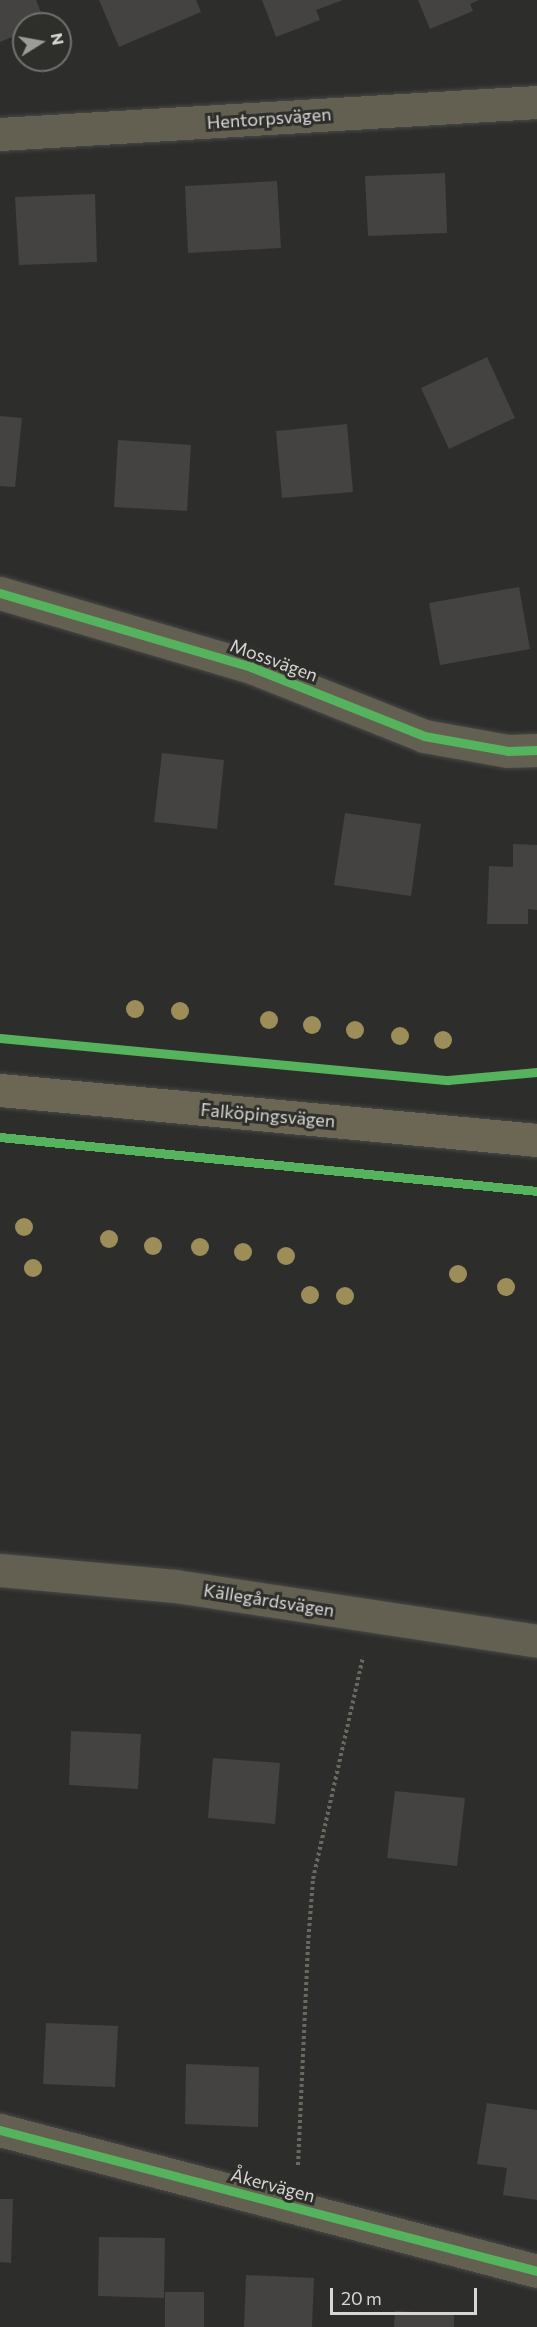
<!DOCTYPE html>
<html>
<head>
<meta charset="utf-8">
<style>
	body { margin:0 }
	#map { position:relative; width:537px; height:2327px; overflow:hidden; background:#2d2d2c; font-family:Commissioner,sans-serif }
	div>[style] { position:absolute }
	.building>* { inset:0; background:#444342 }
	.path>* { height:4px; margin-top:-2px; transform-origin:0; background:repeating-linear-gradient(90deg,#6b6860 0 3px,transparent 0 6px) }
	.roads { filter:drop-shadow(0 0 2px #484847) drop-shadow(0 0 2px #484847) }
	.street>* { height:33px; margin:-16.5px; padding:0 16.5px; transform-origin:16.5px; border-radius:16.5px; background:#635f51 }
	.primary>* { height:33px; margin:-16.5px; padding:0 16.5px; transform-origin:16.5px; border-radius:16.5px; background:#6c6755 }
	.cycleway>* { height:9px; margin:-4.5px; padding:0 4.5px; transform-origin:4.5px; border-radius:4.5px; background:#56b35d }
	.trees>* { width:18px; height:18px; margin:-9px; border-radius:50%; background:#9c8d59 }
	span { translate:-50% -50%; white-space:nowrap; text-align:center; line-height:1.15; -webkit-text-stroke:6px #2e2e2b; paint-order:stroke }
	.street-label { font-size:18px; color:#d7d6d4 }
	.north { position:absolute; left:12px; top:12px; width:60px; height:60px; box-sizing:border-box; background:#2e2e2b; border:2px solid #72716f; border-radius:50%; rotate:79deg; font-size:16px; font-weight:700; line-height:24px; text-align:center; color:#d7d6d4 }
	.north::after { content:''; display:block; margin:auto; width:21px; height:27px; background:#9c9b99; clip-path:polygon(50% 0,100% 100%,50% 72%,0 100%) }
	.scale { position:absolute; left:330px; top:2288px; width:147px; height:27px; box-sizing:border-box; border:3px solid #d7d6d4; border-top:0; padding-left:8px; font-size:18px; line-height:21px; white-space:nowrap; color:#d7d6d4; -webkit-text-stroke:4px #2e2e2b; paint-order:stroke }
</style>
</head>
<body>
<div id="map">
	<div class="building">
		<div style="clip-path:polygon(0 0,36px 0,45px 23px,24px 24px,24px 32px,0 42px)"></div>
		<div style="clip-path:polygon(99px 0,196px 0,201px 12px,119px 47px)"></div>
		<div style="clip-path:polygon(262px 0,343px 0,316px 10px,320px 20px,276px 37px)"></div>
		<div style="clip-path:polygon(418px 0,479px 0,470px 4px,473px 11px,430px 29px)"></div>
		<div style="clip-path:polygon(445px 173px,447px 233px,368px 236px,365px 176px)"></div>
		<div style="clip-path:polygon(277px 181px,281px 248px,188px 253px,185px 186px)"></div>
		<div style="clip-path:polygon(95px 194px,97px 262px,19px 265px,15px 197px)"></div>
		<div style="clip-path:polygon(487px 357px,515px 418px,449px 449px,421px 388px)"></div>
		<div style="clip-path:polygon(0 416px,22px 418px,15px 487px,0 486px)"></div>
		<div style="clip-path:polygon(347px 424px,353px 492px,282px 498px,276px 431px)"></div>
		<div style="clip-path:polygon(118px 440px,191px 445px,187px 511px,114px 507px)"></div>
		<div style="clip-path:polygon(519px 587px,530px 649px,440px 665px,429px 603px)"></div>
		<div style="clip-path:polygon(162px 753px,224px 760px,217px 829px,154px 822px)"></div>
		<div style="clip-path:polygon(345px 813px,421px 824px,411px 896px,334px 885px)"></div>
		<div style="clip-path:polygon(513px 844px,537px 845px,537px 910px,528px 909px,528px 924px,487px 924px,489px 866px,513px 867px)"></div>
		<div style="clip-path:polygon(71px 1731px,141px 1734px,138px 1789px,69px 1785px)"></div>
		<div style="clip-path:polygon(213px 1758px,280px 1763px,275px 1824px,208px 1818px)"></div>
		<div style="clip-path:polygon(395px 1791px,465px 1798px,457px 1866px,387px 1858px)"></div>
		<div style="clip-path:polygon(46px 2023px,118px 2026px,115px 2087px,43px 2084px)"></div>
		<div style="clip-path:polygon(186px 2064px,259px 2067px,258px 2127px,185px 2124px)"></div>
		<div style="clip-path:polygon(487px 2103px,537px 2110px,537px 2200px,503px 2195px,507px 2168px,477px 2164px)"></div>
		<div style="clip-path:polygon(0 2199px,13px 2199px,11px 2263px,0 2262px)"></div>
		<div style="clip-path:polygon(99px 2237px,165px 2238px,164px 2298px,98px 2296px)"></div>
		<div style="clip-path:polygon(246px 2275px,314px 2278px,312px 2327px,244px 2327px)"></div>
		<div style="clip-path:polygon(165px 2292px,204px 2292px,204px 2327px,165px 2327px)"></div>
		<div style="clip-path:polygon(395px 2311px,454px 2314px,454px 2327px,394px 2327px)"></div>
	</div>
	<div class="path">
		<div style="left:298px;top:2165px;width:221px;rotate:-87.4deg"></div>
		<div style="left:308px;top:1944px;width:65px;rotate:-85.6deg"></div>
		<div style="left:313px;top:1879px;width:228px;rotate:-77.3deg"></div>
	</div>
	<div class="roads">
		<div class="street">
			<div style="left:0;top:134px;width:538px;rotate:-3.41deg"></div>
			<div style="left:0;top:593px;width:262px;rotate:16.4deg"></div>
			<div style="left:251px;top:667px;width:186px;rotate:21.7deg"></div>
			<div style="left:424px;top:736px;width:85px;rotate:10.1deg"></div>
			<div style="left:508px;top:751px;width:29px;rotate:-2deg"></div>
			<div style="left:0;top:1570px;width:176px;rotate:5.2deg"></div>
			<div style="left:175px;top:1586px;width:366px;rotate:8.6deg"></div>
			<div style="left:0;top:2130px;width:555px;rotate:14.71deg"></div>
		</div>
		<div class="primary">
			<div style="left:0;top:1090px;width:539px;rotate:5.32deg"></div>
		</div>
	</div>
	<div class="cycleway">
		<div style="left:0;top:593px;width:262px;rotate:16.4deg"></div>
		<div style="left:251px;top:667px;width:186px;rotate:21.7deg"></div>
		<div style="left:424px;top:736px;width:85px;rotate:10.1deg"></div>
		<div style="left:508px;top:751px;width:29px;rotate:-2deg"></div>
		<div style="left:0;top:1038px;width:450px;rotate:5.4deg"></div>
		<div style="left:448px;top:1080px;width:89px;rotate:-5.1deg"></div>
		<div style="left:0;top:1137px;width:540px;rotate:5.74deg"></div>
		<div style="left:0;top:2130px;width:555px;rotate:14.71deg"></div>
	</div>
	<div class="trees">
		<div style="left:135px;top:1009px"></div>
		<div style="left:180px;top:1011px"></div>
		<div style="left:269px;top:1020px"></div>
		<div style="left:312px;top:1025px"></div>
		<div style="left:355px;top:1030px"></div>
		<div style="left:400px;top:1036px"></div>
		<div style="left:443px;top:1040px"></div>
		<div style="left:24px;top:1227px"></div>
		<div style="left:109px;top:1239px"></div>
		<div style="left:153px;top:1246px"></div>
		<div style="left:200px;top:1247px"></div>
		<div style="left:243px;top:1252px"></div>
		<div style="left:286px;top:1256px"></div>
		<div style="left:33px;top:1268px"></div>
		<div style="left:458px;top:1274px"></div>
		<div style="left:506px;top:1287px"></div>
		<div style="left:310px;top:1295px"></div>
		<div style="left:345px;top:1296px"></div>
	</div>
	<div class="street-label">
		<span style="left:269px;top:118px;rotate:-4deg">Hentorpsvägen</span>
		<span style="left:274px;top:660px;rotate:20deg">Mossvägen</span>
		<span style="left:268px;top:1115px;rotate:5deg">Falköpingsvägen</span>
		<span style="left:269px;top:1600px;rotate:9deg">Källegårdsvägen</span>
		<span style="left:273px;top:2185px;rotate:15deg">Åkervägen</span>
	</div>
	<div class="north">N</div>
	<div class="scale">20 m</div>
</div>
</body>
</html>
